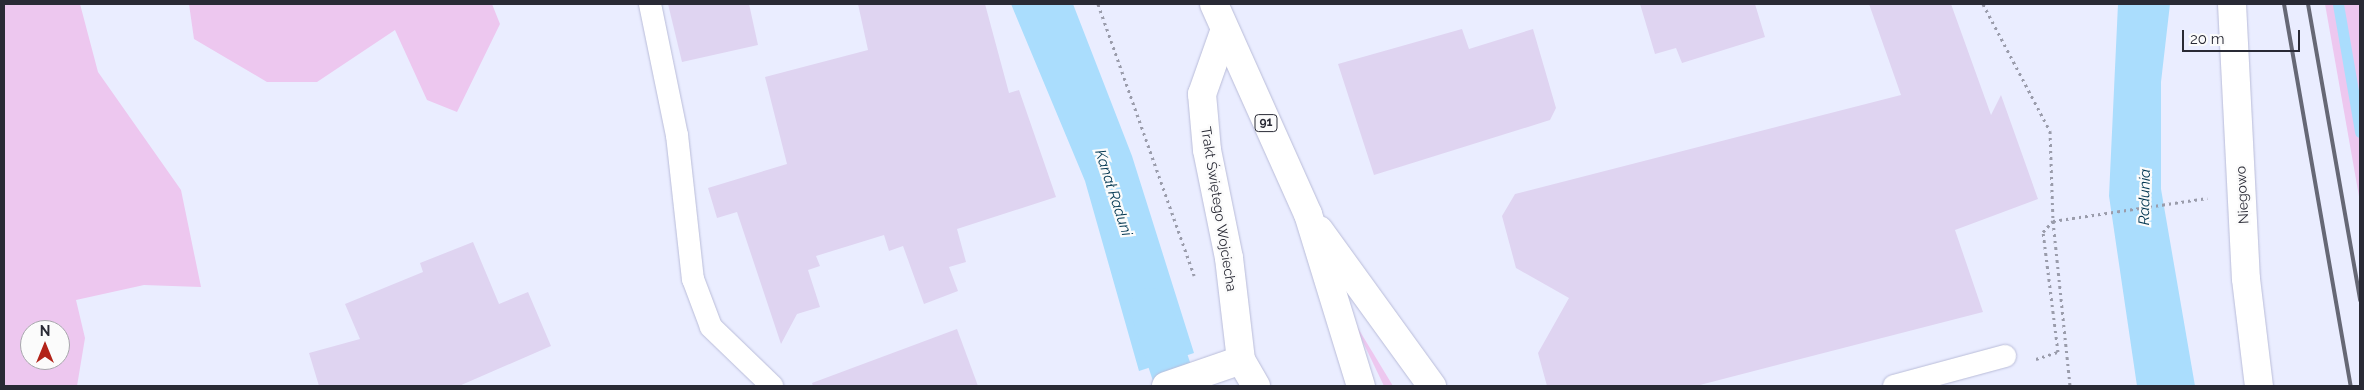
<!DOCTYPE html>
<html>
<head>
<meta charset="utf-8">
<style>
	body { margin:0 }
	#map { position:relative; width:2364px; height:390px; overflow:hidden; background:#eaedff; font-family:Raleway,sans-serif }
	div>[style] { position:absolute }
	.green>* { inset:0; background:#edc7ef }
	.water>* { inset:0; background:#aaddfd }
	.stream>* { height:11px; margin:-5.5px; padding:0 5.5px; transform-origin:5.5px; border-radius:5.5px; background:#aaddfd }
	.canal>* { height:41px; margin:-20.5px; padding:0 20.5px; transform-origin:20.5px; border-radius:20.5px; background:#aaddfd }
	.building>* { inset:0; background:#dfd4f1 }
	.path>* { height:3px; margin-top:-1.5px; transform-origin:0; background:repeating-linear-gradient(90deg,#9a9cab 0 2.5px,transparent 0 6.5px) }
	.roads { filter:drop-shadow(0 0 1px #b9bcd9) drop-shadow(0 0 1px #b9bcd9) }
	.lane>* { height:22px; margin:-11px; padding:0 11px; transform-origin:11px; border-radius:11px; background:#fff }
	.street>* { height:28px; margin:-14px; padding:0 14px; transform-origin:14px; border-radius:14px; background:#fff }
	.primary>* { height:28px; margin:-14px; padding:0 14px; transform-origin:14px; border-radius:14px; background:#fff }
	.rail>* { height:4px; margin:-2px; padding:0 2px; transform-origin:2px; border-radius:2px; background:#666875 }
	span { translate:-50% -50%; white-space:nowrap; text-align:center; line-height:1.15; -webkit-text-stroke:4.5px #fbfbfb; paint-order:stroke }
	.shield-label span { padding:1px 4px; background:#fbfbfb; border:1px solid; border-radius:4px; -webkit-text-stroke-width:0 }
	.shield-label { font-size:12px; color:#292a35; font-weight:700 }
	.street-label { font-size:14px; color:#292a35 }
	.water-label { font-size:15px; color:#003650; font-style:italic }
	.frame { position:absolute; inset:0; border:5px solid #292a35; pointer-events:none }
	.north { position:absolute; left:20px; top:320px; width:50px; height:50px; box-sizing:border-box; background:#fbfbfb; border:1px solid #a7a7ac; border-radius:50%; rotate:0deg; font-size:14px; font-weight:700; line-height:20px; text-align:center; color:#292a35 }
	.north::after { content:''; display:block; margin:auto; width:18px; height:22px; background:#b22319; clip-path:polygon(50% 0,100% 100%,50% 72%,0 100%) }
	.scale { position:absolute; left:2182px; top:30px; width:118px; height:22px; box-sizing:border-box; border:2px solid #292a35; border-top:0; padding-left:6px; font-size:15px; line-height:18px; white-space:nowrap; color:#292a35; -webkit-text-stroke:4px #fbfbfb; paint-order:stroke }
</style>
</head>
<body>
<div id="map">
	<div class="green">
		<div style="clip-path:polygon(evenodd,4px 4px,80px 4px,98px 72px,181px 190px,201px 287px,144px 285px,76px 300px,85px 338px,77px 386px,4px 386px,4px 4px,30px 330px,60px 330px,60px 360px,30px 360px,30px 330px)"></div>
		<div style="clip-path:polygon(189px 4px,492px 4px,500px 24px,457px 112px,427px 100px,395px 30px,317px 82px,267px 82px,194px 39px)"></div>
		<div style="clip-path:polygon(2325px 4px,2360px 4px,2360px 202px)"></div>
		<div style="clip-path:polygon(1350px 315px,1393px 386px,1384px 386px)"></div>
	</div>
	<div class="water">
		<div style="clip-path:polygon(1011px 4px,1073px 4px,1132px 156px,1194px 353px,1139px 371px,1085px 181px)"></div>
		<div style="clip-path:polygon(2118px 4px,2170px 4px,2161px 82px,2161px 189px,2195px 386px,2137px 386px,2109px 196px)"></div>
	</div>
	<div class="stream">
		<div style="left:2338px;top:4px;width:130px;rotate:80.2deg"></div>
	</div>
	<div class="canal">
		<div style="left:1150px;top:308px;width:82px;rotate:71.6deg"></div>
	</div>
	<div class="building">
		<div style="clip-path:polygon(668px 4px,749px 4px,758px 45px,682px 62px)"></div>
		<div style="clip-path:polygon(858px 4px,985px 4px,1009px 93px,1019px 90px,1056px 197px,957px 229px,966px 262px,949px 267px,958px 291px,924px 304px,903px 246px,889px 251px,884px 235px,816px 256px,820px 266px,808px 270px,820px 307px,797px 314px,781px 344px,737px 212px,717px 218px,708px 188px,787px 164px,765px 77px,868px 50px)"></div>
		<div style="clip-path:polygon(1640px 4px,1755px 4px,1765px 37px,1682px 63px,1676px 48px,1655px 54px)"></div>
		<div style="clip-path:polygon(1869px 4px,1951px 4px,1991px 115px,2001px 95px,2038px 199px,1955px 230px,1983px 312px,1696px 386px,1547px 386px,1538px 353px,1569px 298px,1516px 268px,1502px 216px,1515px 194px,1901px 95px)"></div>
		<div style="clip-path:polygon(1462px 29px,1469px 49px,1533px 29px,1556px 108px,1550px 120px,1374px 175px,1338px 64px)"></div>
		<div style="clip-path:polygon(473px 242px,499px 304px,528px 292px,551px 346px,459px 386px,319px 386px,309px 353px,360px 339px,345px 304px,423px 272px,420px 263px)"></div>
		<div style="clip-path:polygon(957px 329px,978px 386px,813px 386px,812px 383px)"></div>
	</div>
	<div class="path">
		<div style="left:1098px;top:4px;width:288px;rotate:70.5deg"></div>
		<div style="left:1983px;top:4px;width:144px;rotate:62.2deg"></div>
		<div style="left:2050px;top:131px;width:90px;rotate:88.1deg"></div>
		<div style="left:2053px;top:221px;width:166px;rotate:84.1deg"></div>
		<div style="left:2036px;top:359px;width:23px;rotate:-18deg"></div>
		<div style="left:2058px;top:352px;width:121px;rotate:-97.1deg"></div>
		<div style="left:2043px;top:232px;width:15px;rotate:-48deg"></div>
		<div style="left:2053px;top:221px;width:156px;rotate:-8.5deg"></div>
	</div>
	<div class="roads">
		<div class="lane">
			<div style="left:650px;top:4px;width:134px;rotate:78.4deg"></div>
			<div style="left:677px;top:135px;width:145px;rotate:83.7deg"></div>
			<div style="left:693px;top:279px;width:51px;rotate:69.4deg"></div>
			<div style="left:711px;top:327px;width:85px;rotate:44deg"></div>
			<div style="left:1894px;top:386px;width:115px;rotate:-15.1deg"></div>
		</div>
		<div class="street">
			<div style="left:2232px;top:4px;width:275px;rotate:87.1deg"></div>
			<div style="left:2246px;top:279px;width:108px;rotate:83.1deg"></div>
			<div style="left:1224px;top:32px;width:66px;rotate:109.5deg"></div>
			<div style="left:1202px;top:94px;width:56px;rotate:84.9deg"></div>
			<div style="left:1207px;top:150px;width:110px;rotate:78.5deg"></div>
			<div style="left:1229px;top:258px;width:103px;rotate:83.3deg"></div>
			<div style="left:1241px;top:360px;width:30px;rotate:60deg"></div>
			<div style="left:1166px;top:386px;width:79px;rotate:-19.1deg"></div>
		</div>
		<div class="primary">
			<div style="left:1214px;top:4px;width:230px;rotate:65.9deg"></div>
			<div style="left:1308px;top:214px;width:180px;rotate:72.9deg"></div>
			<div style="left:1319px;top:230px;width:193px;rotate:54.1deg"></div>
		</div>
	</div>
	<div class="rail">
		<div style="left:2284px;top:4px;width:388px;rotate:80.1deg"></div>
		<div style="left:2308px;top:4px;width:301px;rotate:80deg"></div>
	</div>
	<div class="shield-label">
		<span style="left:1266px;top:123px">91</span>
	</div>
	<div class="street-label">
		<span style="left:2242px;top:195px;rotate:-93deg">Niegowo</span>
		<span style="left:1219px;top:209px;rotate:81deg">Trakt Świętego Wojciecha</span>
	</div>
	<div class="water-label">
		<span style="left:1113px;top:193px;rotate:72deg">Kanał Raduni</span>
		<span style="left:2145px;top:197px;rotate:-89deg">Radunia</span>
	</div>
	<div class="frame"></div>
	<div class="north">N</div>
	<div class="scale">20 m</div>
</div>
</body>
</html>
